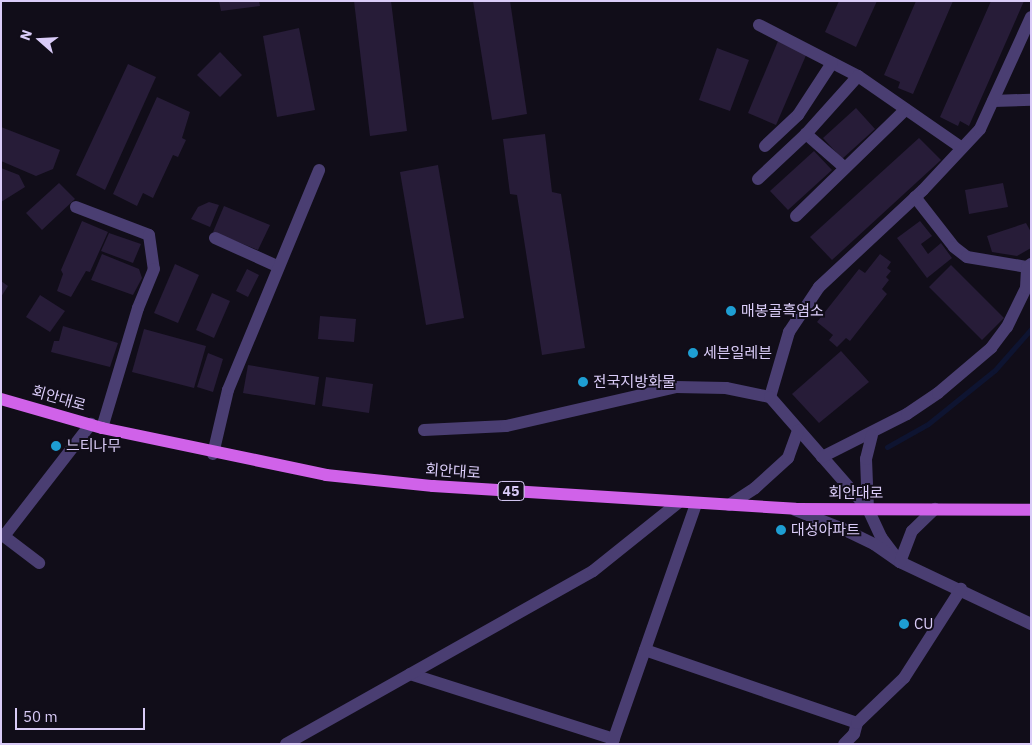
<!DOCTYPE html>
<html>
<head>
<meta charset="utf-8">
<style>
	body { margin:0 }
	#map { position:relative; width:1032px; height:745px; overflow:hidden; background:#110d19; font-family:"IBM Plex Sans","Noto Sans KR",sans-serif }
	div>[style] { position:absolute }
	.stream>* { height:5px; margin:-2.5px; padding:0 2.5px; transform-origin:2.5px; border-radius:2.5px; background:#0e1431 }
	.building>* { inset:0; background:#271c38 }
	.minor>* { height:12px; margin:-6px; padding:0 6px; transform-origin:6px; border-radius:6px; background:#4a3e72 }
	.major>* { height:12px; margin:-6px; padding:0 6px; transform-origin:6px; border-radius:6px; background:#d062e9 }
	.dots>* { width:14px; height:14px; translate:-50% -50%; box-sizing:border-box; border:2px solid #110d19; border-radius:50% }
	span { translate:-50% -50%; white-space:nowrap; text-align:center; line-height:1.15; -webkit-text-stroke:4px #110d19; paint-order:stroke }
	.shield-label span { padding:1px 4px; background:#110d19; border:1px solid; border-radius:4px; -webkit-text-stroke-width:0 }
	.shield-label { font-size:14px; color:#daccf8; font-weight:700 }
	.poi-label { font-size:15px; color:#daccf8 }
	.left { translate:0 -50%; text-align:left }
	.street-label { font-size:15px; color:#daccf8 }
	.frame { position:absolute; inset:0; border:2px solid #daccf8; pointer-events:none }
	.north { position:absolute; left:15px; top:15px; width:50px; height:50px; -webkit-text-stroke:4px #110d19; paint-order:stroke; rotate:289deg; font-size:14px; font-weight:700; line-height:20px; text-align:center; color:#daccf8 }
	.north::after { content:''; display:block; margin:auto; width:18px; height:22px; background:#daccf8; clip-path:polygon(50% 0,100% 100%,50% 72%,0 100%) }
	.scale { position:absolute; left:15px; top:708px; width:130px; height:22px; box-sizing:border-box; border:2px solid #daccf8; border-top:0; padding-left:6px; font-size:15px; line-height:18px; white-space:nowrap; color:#daccf8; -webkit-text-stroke:4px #110d19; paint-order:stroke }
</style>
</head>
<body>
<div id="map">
	<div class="stream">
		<div style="left:887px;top:447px;width:47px;rotate:-29.3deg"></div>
		<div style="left:928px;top:424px;width:86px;rotate:-38.9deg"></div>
		<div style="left:995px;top:370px;width:55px;rotate:-48.7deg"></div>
	</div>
	<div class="building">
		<div style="clip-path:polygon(219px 1px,259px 1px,260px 6px,221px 11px)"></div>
		<div style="clip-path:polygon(354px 1px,391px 1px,407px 131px,370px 136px)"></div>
		<div style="clip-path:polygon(473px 1px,510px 1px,527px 114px,492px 120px)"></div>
		<div style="clip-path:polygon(839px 1px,877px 1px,856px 47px,825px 32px)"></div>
		<div style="clip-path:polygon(916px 1px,953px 1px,913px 94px,898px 88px,900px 82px,884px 75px)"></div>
		<div style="clip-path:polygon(991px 1px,1024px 1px,969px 126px,960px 121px,958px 126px,940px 117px)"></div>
		<div style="clip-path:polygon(299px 28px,315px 110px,277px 117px,263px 36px)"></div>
		<div style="clip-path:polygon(778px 41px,807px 53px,776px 125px,748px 113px)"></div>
		<div style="clip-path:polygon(717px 48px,749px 60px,730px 111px,699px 100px)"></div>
		<div style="clip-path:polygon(220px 52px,242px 75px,220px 97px,197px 75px)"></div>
		<div style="clip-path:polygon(128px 64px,156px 77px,105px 190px,76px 175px)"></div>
		<div style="clip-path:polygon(157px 97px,190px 112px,182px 138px,186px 140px,178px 157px,173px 155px,153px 198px,143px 193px,137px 206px,113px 194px)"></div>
		<div style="clip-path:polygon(856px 108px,875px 129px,842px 159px,823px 138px)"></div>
		<div style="clip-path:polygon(1px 127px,60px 150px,53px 169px,36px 176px,1px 161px)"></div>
		<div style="clip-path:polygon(545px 134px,552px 192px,561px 194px,585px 348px,542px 355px,517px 195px,510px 194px,503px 139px)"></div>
		<div style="clip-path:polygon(919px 138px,941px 160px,832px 260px,810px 237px)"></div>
		<div style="clip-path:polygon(814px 151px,832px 170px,788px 210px,770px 191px)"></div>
		<div style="clip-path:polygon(438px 165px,464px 318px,426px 325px,400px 172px)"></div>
		<div style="clip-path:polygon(1px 168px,19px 175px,25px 187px,1px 202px)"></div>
		<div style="clip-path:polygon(59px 183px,75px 199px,42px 230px,26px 213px)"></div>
		<div style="clip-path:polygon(1003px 183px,1008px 207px,969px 214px,965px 190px)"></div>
		<div style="clip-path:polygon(209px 202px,219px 205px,210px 227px,191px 219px,198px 207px)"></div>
		<div style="clip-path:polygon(224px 206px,270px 225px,258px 250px,213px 232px)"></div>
		<div style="clip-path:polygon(82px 221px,108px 232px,90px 272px,86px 271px,71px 297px,57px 291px,63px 274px,61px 270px)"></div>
		<div style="clip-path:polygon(920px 221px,932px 236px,921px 244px,928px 254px,941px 243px,952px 258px,927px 278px,897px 238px)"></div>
		<div style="clip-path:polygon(1026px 223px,1031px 232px,1031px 248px,1017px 256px,992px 252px,987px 236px)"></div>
		<div style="clip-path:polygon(109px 233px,141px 244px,133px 263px,101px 251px)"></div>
		<div style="clip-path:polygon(102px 254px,139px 269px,142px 278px,133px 295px,91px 280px)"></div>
		<div style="clip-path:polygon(880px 254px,891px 262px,887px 268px,891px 271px,886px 277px,889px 280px,882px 289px,887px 294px,850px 341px,846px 338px,837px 347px,829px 340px,833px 335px,817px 322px,859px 269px,865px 273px)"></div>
		<div style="clip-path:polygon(175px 264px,199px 275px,178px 323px,154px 313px)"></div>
		<div style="clip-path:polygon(951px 265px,1004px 318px,982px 340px,929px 287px)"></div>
		<div style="clip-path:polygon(247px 269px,259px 275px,248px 297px,236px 291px)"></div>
		<div style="clip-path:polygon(1px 281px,8px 286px,1px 297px)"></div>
		<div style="clip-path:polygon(212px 293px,230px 301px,214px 338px,196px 330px)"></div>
		<div style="clip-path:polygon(40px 295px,65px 311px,50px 332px,26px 317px)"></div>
		<div style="clip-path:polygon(320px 316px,356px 319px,354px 342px,318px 339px)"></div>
		<div style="clip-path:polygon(63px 326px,118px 343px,110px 367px,51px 352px,54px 341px,59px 341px)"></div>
		<div style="clip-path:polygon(144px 329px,206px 346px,194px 388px,132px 372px)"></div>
		<div style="clip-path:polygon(841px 351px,869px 382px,819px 423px,792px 394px)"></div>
		<div style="clip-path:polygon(208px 353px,223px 359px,213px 392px,197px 387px)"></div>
		<div style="clip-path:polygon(248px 365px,319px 377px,315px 405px,243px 393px)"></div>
		<div style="clip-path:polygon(326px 377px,373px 384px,369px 413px,322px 406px)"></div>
	</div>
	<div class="minor">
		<div style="left:759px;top:25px;width:111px;rotate:27.3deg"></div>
		<div style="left:858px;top:76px;width:126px;rotate:34.7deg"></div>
		<div style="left:993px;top:101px;width:38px;rotate:-2deg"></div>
		<div style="left:765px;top:146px;width:45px;rotate:-43.2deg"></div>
		<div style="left:798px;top:115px;width:62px;rotate:-56.8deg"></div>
		<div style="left:845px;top:168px;width:52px;rotate:-138.9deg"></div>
		<div style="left:806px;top:134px;width:78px;rotate:-48.1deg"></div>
		<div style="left:758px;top:179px;width:66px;rotate:-43.2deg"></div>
		<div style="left:915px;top:197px;width:63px;rotate:52deg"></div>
		<div style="left:954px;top:247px;width:16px;rotate:38deg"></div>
		<div style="left:967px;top:257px;width:61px;rotate:9.5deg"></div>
		<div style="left:1027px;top:267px;width:5px;rotate:-37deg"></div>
		<div style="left:76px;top:207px;width:78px;rotate:21deg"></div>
		<div style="left:149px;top:235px;width:34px;rotate:82deg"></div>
		<div style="left:154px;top:269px;width:42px;rotate:112.3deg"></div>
		<div style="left:138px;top:308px;width:125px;rotate:106.7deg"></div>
		<div style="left:796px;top:216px;width:153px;rotate:-44.2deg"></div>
		<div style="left:215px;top:238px;width:68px;rotate:24.3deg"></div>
		<div style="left:770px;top:397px;width:68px;rotate:-73.7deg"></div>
		<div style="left:789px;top:332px;width:54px;rotate:-56.3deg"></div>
		<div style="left:819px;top:287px;width:142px;rotate:-43deg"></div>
		<div style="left:923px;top:190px;width:83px;rotate:-46.9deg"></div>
		<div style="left:980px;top:129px;width:123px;rotate:-65.5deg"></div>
		<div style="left:424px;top:430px;width:82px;rotate:-2.8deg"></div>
		<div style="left:506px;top:426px;width:174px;rotate:-12.9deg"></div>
		<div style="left:676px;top:387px;width:50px;rotate:1.1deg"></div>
		<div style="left:726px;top:388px;width:45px;rotate:11.6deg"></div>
		<div style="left:770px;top:397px;width:149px;rotate:48.8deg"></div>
		<div style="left:868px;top:509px;width:31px;rotate:65deg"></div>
		<div style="left:881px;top:537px;width:31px;rotate:53deg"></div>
		<div style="left:213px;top:454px;width:66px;rotate:-76.8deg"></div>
		<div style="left:228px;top:390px;width:238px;rotate:-67.5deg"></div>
		<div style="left:822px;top:457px;width:95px;rotate:-26.8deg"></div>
		<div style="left:907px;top:414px;width:37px;rotate:-34deg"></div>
		<div style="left:938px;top:393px;width:70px;rotate:-40.3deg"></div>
		<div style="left:991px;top:348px;width:26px;rotate:-53deg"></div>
		<div style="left:1007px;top:327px;width:43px;rotate:-64deg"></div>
		<div style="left:1026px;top:288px;width:21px;rotate:-87deg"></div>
		<div style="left:729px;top:505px;width:31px;rotate:-33deg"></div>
		<div style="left:755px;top:488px;width:45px;rotate:-42.3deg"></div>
		<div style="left:788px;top:458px;width:29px;rotate:-70deg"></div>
		<div style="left:868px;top:509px;width:50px;rotate:-92.3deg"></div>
		<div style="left:866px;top:459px;width:25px;rotate:-76deg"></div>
		<div style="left:795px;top:510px;width:52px;rotate:21.6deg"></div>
		<div style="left:843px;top:529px;width:34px;rotate:26deg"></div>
		<div style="left:874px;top:544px;width:32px;rotate:35deg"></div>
		<div style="left:900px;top:562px;width:145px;rotate:25.3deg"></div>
		<div style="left:1px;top:534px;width:48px;rotate:37.3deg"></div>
		<div style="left:4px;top:536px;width:142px;rotate:-52.2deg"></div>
		<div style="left:900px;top:562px;width:33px;rotate:-69deg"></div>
		<div style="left:912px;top:531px;width:32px;rotate:-44deg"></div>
		<div style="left:645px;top:650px;width:224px;rotate:19deg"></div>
		<div style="left:857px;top:723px;width:11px;rotate:105deg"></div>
		<div style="left:854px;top:734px;width:14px;rotate:135deg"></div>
		<div style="left:410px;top:674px;width:214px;rotate:17.7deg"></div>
		<div style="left:857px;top:723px;width:65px;rotate:-43.8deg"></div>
		<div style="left:904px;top:678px;width:106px;rotate:-57.4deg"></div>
		<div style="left:286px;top:744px;width:352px;rotate:-29.4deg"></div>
		<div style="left:593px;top:571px;width:110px;rotate:-38.7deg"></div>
		<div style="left:612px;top:744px;width:254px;rotate:-70.7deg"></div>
	</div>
	<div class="major">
		<div style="left:1px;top:399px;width:105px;rotate:16deg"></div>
		<div style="left:102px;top:428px;width:229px;rotate:11.8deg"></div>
		<div style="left:326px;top:475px;width:108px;rotate:5.9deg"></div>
		<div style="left:433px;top:486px;width:363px;rotate:3.6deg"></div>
		<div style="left:795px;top:509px;width:236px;rotate:0.2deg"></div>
	</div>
	<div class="dots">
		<div style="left:731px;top:311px;background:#1e9ed3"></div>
		<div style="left:693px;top:353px;background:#1e9ed3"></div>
		<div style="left:583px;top:382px;background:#1e9ed3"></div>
		<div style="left:56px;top:446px;background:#1e9ed3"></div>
		<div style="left:781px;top:530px;background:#1e9ed3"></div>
		<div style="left:904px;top:624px;background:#1e9ed3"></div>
	</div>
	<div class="shield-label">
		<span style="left:511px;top:491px">45</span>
	</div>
	<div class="poi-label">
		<span class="left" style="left:741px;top:311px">매봉골흑염소</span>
		<span class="left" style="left:703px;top:353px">세븐일레븐</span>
		<span class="left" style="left:593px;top:382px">전국지방화물</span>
		<span class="left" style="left:66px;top:446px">느티나무</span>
		<span class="left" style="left:791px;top:530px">대성아파트</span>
		<span class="left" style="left:914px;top:624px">CU</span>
	</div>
	<div class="street-label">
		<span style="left:59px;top:398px;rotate:16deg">회안대로</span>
		<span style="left:453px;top:471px;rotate:4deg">회안대로</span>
		<span style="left:856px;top:493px">회안대로</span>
	</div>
	<div class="frame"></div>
	<div class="north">N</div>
	<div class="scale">50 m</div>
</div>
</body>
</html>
